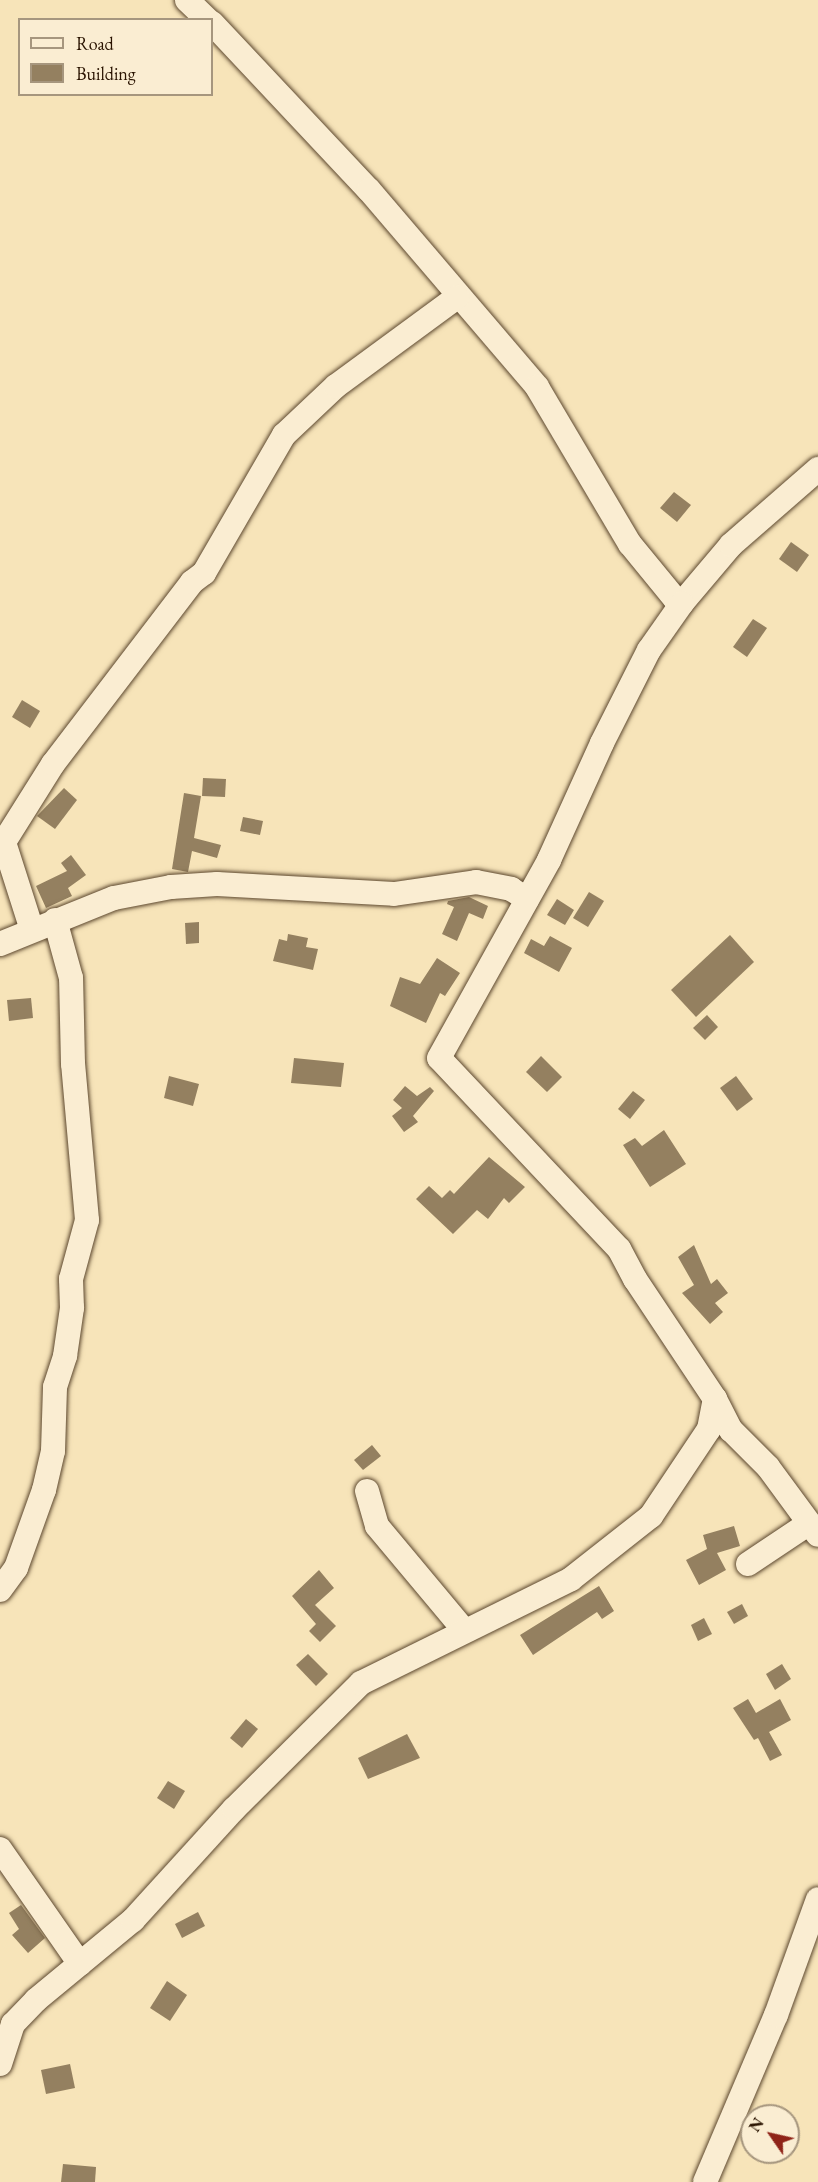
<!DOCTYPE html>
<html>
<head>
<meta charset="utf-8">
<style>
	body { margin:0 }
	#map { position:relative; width:818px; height:2182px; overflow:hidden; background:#f7e4b9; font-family:"EB Garamond",serif }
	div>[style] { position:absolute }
	.building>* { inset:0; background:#948060 }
	.roads { filter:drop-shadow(0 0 2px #5c472e) drop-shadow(0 0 2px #5c472e) }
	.minor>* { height:24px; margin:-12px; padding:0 12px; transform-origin:12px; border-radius:12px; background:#faedd2 }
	span { translate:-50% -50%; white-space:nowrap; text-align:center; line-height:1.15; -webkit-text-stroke:5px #faedd2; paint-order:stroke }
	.legend { position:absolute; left:18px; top:18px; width:195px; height:78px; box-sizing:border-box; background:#faedd2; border:2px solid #a6967e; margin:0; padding:8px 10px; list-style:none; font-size:18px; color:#291300 }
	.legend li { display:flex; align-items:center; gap:12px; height:30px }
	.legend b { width:30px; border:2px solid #a6967e }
	.north { position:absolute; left:740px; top:2104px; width:60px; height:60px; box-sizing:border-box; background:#faedd2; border:2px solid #a6967e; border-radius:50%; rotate:304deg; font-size:16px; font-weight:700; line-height:24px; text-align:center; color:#291300 }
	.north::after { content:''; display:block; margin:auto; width:21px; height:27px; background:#8f2418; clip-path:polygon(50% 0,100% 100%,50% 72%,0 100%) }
</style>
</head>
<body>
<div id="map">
	<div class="building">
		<div style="clip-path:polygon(674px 492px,691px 505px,677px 522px,660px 508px)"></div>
		<div style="clip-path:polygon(791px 542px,809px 555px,797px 572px,779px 559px)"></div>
		<div style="clip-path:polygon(753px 619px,767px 628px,747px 657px,733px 647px)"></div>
		<div style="clip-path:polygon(22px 700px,40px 711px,30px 728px,12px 717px)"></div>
		<div style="clip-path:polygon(203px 778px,226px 779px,225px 797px,202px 796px)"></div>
		<div style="clip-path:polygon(64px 788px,77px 800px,55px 829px,37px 816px)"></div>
		<div style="clip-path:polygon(184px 793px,201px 796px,194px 838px,221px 845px,217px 858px,192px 851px,188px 872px,172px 869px)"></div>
		<div style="clip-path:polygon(243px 817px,263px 821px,260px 835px,240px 831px)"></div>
		<div style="clip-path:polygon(71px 855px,86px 875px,68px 888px,72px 896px,46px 908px,36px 886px,67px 871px,61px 863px)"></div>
		<div style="clip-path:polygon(589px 892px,604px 901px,588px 927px,573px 918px)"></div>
		<div style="clip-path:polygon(469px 897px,488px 906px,483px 919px,469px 913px,457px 941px,442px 934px,454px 907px,447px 904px,448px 901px)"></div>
		<div style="clip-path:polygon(557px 899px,574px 910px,565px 925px,547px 915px)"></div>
		<div style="clip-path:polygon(199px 922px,199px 943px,186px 944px,185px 923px)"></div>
		<div style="clip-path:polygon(288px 934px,308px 938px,306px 947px,318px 949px,313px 970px,273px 961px,279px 939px,287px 941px)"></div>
		<div style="clip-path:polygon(730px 935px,754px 962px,696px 1017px,671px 990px)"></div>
		<div style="clip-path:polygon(550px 936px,572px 948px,559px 972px,524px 953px,531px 939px,544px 946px)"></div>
		<div style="clip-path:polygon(437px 958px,460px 973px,445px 996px,440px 993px,426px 1023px,390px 1006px,400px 977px,420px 984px)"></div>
		<div style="clip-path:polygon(31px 998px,33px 1018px,9px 1021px,7px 1000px)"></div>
		<div style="clip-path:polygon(707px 1015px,718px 1027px,705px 1040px,693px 1028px)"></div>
		<div style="clip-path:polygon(541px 1056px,562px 1077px,547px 1092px,526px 1072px)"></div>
		<div style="clip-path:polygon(294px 1058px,344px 1063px,341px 1087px,291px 1083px)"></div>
		<div style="clip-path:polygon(169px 1076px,199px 1084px,193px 1106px,164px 1098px)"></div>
		<div style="clip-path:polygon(736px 1076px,753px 1099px,737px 1111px,720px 1088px)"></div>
		<div style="clip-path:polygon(405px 1086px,417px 1096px,430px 1087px,434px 1091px,413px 1116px,418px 1122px,404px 1132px,392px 1116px,402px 1108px,393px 1100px)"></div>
		<div style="clip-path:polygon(633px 1091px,645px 1100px,630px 1119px,618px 1109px)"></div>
		<div style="clip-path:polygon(664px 1130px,686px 1164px,650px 1187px,623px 1145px,635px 1138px,642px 1146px)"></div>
		<div style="clip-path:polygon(489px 1157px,525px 1187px,509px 1203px,504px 1198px,488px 1219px,477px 1210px,453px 1234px,416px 1199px,429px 1186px,442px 1198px,450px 1190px,454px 1194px)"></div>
		<div style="clip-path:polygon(694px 1245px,711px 1284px,717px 1279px,728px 1293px,715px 1303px,723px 1312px,710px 1324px,682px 1293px,694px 1285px,678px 1257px)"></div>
		<div style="clip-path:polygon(372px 1445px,381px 1456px,363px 1470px,354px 1460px)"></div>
		<div style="clip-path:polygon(734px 1526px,740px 1546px,717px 1553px,726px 1570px,699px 1585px,686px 1560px,707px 1549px,703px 1535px)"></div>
		<div style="clip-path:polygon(319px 1570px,334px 1588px,315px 1605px,336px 1626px,320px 1642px,309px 1631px,316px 1624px,292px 1596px)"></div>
		<div style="clip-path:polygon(599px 1586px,614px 1611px,602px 1619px,597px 1612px,533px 1655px,520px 1635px)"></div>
		<div style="clip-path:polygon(742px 1604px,748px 1616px,734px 1624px,727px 1612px)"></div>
		<div style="clip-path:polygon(704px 1618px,712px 1634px,698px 1641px,691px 1625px)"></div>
		<div style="clip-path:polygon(308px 1654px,328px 1674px,316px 1686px,296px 1665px)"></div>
		<div style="clip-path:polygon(782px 1664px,791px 1679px,775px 1690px,766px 1674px)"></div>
		<div style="clip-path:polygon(748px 1699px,756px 1713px,780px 1699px,791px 1720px,769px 1732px,782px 1755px,770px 1761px,758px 1738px,754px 1740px,733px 1708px)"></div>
		<div style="clip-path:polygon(246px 1719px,258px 1729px,242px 1748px,230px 1738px)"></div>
		<div style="clip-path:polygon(407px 1734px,420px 1758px,368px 1779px,358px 1758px)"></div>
		<div style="clip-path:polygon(168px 1781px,185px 1791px,174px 1809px,157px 1798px)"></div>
		<div style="clip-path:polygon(21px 1905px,45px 1938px,28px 1953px,12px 1935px,19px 1929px,9px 1913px)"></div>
		<div style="clip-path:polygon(198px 1912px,205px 1926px,182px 1938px,175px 1924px)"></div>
		<div style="clip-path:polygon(167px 1981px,187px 1995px,170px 2021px,150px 2008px)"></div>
		<div style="clip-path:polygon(70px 2064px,75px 2088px,46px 2094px,41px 2070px)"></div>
		<div style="clip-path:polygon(63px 2164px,96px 2167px,95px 2182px,61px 2182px)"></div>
	</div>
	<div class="roads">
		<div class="minor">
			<div style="left:187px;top:0;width:29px;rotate:44deg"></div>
			<div style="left:212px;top:23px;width:229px;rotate:46.8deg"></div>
			<div style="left:369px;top:190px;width:259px;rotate:49.5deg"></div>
			<div style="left:537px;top:387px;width:182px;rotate:59.4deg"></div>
			<div style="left:630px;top:544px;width:71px;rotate:50.7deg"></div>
			<div style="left:675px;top:599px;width:8px;rotate:30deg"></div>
			<div style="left:682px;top:603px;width:76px;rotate:-49.8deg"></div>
			<div style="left:731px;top:545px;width:116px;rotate:-41.1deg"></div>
			<div style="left:32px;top:930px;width:92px;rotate:-107.7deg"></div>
			<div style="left:4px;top:842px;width:92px;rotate:-57.9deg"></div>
			<div style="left:53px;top:764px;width:229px;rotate:-52.6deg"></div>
			<div style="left:192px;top:582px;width:15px;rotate:-37deg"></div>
			<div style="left:204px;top:573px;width:160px;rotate:-59.9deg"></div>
			<div style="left:284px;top:435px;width:71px;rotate:-43.3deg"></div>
			<div style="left:336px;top:386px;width:150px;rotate:-36.3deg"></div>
			<div style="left:0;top:944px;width:123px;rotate:-22deg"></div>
			<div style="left:114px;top:898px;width:58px;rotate:-10.9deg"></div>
			<div style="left:171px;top:887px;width:46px;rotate:-3.7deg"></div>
			<div style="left:217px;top:884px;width:177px;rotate:3.2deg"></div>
			<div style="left:394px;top:894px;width:83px;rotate:-8.3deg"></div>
			<div style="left:476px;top:882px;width:36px;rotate:11deg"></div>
			<div style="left:511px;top:889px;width:19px;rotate:32deg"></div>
			<div style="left:715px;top:1399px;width:35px;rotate:63deg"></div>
			<div style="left:731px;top:1430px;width:52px;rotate:45deg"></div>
			<div style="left:768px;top:1467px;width:84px;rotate:53.7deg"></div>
			<div style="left:367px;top:1491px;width:36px;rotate:74deg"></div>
			<div style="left:377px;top:1526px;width:136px;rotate:50.1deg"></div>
			<div style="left:748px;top:1564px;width:72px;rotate:-33.7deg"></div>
			<div style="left:0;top:1590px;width:27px;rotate:-54deg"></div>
			<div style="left:16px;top:1568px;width:83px;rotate:-70.3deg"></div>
			<div style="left:44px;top:1490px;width:40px;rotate:-77deg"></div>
			<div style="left:53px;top:1451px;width:64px;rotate:-88.2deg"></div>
			<div style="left:55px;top:1387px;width:33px;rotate:-72deg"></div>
			<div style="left:65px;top:1356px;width:49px;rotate:-81.7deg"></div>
			<div style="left:72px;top:1308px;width:29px;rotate:-92deg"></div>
			<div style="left:71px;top:1279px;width:61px;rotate:-74.8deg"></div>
			<div style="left:87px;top:1220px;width:157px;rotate:-95.1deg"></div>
			<div style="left:73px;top:1064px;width:86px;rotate:-91.3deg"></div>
			<div style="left:71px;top:978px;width:60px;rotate:-105.4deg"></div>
			<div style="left:0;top:1849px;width:140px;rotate:55.2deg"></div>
			<div style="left:0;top:2064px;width:42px;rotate:-72deg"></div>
			<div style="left:13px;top:2024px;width:33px;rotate:-46deg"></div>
			<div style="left:36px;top:2000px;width:126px;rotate:-39.5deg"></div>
			<div style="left:133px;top:1920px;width:150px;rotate:-47.7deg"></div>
			<div style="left:234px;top:1809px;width:179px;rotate:-44.8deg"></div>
			<div style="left:361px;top:1683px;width:234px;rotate:-26.3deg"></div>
			<div style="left:571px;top:1579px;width:102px;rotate:-38.2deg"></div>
			<div style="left:651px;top:1516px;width:105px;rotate:-56.3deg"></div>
			<div style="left:709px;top:1429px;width:31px;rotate:-79deg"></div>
			<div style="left:715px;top:1399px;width:144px;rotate:-123.7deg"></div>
			<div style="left:635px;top:1279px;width:34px;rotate:-118deg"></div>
			<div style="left:619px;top:1249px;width:262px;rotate:-133.3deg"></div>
			<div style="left:439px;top:1058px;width:227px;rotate:-60.9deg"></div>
			<div style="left:549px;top:860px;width:128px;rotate:-65.6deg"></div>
			<div style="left:602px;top:743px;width:104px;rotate:-63.2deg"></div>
			<div style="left:649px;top:650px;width:57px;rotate:-54.9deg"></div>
			<div style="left:705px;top:2182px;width:181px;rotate:-67deg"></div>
			<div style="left:776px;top:2015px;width:123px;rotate:-70.1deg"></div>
		</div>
	</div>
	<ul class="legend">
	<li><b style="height:8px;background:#faedd2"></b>Road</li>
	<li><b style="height:16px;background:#948060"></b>Building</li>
	</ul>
	<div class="north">N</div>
</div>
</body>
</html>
